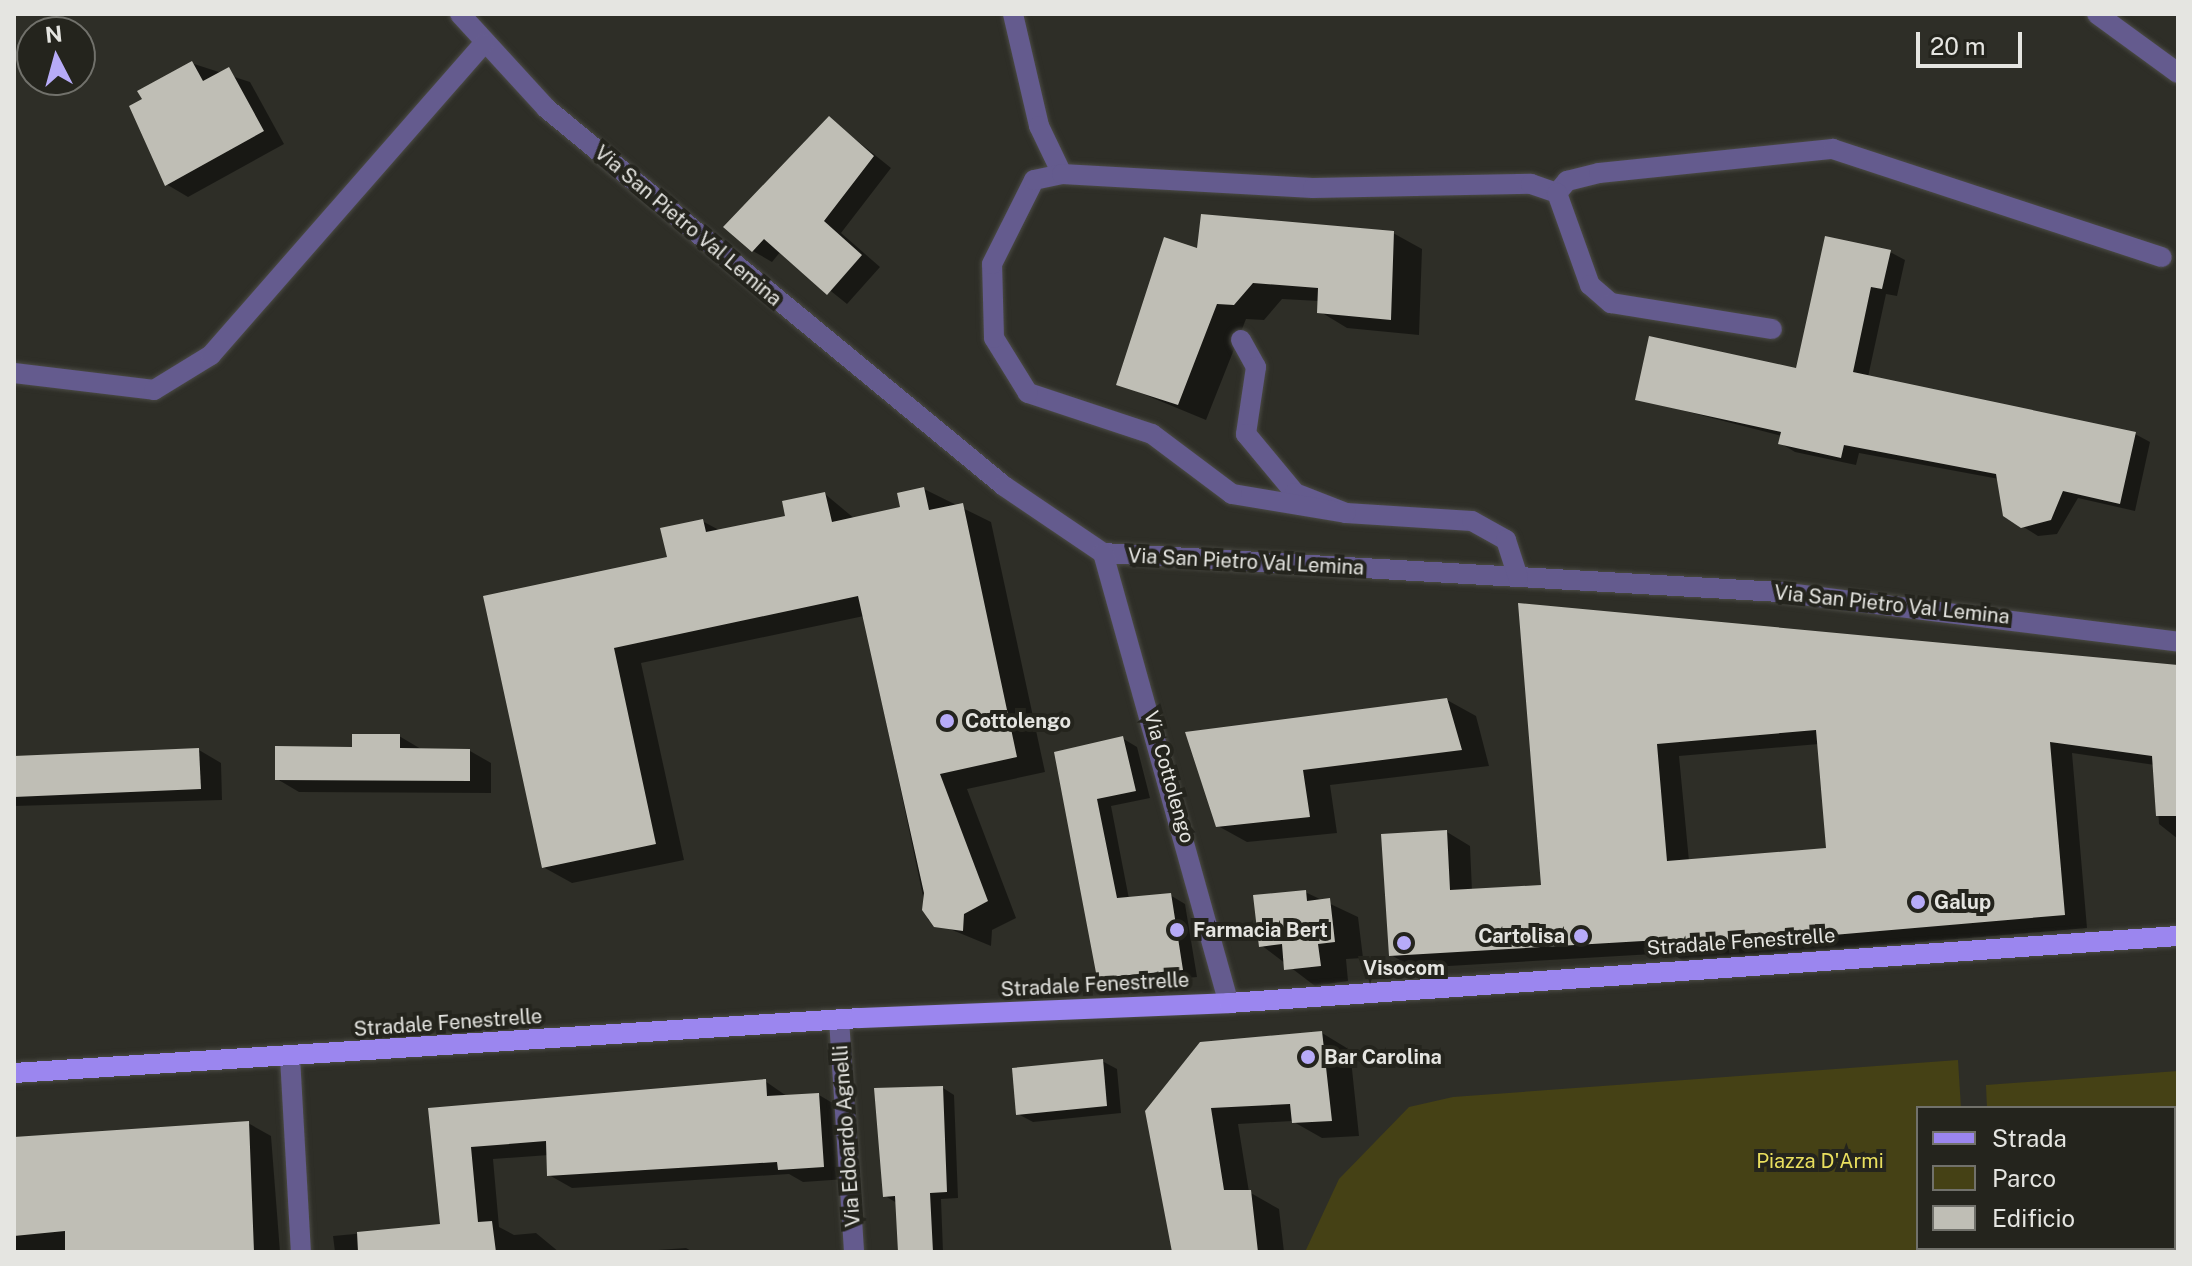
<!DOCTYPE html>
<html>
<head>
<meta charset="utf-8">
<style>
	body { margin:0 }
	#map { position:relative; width:2192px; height:1266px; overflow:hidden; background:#2e2e27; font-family:"Public Sans",sans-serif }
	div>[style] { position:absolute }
	.green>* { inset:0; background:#454115 }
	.shadow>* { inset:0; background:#0007 }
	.building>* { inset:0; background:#bfbeb5 }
	.roads { filter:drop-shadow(0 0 2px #4b4b45) drop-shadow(0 0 2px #4b4b45) }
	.minor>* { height:20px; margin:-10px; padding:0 10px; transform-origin:10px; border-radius:10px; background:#645b8e }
	.major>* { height:20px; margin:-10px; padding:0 10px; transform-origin:10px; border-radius:10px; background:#9b86ef }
	.dots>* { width:22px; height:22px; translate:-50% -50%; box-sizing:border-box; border:4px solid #24241d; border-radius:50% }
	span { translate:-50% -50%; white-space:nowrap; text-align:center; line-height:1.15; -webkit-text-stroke:8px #24241d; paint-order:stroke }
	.street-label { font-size:20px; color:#e5e5e1 }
	.poi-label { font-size:20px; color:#e5e5e1; font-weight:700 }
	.left { translate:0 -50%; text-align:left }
	.right { translate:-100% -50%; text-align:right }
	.park-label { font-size:20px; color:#e9df5e }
	.frame { position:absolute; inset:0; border:16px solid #e5e5e1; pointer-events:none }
	.legend { position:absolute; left:1916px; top:1106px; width:260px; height:144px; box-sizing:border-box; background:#24241d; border:2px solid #71716b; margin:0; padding:10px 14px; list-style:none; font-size:24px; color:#e5e5e1 }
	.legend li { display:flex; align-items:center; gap:16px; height:40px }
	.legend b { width:40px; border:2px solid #71716b }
	.north { position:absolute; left:16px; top:16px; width:80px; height:80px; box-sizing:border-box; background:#24241d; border:2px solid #71716b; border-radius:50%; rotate:354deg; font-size:22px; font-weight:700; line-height:32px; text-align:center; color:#e5e5e1 }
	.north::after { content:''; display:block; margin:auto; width:28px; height:36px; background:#b7abf8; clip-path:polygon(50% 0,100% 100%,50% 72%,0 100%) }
	.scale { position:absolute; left:1916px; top:32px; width:106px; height:36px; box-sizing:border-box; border:4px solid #e5e5e1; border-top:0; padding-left:10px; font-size:24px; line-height:28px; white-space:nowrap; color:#e5e5e1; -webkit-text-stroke:6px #24241d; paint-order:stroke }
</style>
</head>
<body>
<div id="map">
	<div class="green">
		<div style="clip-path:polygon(1958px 1060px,1961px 1108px,1918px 1108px,1918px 1248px,1971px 1252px,1305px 1252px,1339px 1179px,1409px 1107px,1453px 1097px)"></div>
		<div style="clip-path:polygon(2178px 1071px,2178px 1252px,1996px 1252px,2174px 1248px,2174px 1108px,1987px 1108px,1986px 1085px)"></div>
	</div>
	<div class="shadow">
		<div style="clip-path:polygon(191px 63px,250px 82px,284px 144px,188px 197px,166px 184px)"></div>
		<div style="clip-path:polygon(829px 118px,891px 168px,841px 233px,880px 267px,847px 304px,781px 251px,772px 262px,753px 251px)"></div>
		<div style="clip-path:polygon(1393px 233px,1422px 249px,1419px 335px,1347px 328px,1319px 311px,1319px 301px,1282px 299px,1264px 320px,1246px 319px,1206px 420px,1119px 384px,1199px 251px)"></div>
		<div style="clip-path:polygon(1890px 252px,1905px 260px,1897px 296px,1886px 294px,1868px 377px,2135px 434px,2150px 442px,2135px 511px,2078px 498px,2057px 534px,2038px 536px,2022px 526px,1999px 479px,1859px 453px,1856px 465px,1795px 452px,1780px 443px,1782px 436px,1638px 399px,1798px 370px)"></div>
		<div style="clip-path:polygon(924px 489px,991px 522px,1045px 772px,967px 789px,1016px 918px,992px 930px,991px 946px,928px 920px,864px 616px,641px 663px,684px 860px,572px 883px,543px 867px,485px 598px,669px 558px,702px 521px,721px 531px,788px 517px,825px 494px,855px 519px,903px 509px)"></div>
		<div style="clip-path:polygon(evenodd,1520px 605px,2178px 667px,2178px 839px,2159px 824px,2155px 765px,2072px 753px,2087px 928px,1685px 962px,1671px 953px,1414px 968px,1391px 955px,1447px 832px,1470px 846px,1472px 891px,1543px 887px,1520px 605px,1819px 744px,1828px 849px,1689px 861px,1679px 756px,1819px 744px)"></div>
		<div style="clip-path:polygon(1447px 700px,1476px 716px,1489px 766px,1330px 785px,1337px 833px,1247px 842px,1218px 826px,1188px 734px)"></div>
		<div style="clip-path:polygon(399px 736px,421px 749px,470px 751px,491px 763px,491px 793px,299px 792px,277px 779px)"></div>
		<div style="clip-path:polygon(1122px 738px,1137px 747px,1150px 798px,1111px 806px,1129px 899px,1170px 895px,1185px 904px,1197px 977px,1113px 985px,1099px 976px,1056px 754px)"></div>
		<div style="clip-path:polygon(199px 750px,221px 763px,222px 800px,14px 806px,14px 758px)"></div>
		<div style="clip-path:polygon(1305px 892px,1358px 917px,1363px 958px,1346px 959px,1348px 981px,1315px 986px,1261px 945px)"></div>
		<div style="clip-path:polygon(1322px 1033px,1350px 1050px,1359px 1136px,1322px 1138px,1292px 1121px,1238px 1124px,1249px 1192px,1279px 1209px,1284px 1252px,1174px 1252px,1147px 1112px)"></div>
		<div style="clip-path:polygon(1102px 1061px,1117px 1069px,1121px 1113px,1033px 1122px,1018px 1114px)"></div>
		<div style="clip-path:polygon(765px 1081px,788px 1097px,819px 1095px,841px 1108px,846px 1179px,803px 1182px,789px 1174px,572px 1188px,549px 1175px,549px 1155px,493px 1159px,499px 1227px,514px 1235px,536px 1233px,559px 1252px,335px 1252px,333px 1236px,442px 1226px,430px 1110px)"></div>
		<div style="clip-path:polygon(943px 1088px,954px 1095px,958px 1198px,941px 1199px,943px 1252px,900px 1252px,897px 1203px,885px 1196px)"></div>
		<div style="clip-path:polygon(248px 1123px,271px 1136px,280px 1252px,14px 1252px,14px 1139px)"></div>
		<div style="clip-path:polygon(686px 1248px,693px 1252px,630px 1252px)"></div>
	</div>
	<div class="building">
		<div style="clip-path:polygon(192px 61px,203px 81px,229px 67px,264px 131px,165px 186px,129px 106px,142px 99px,137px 91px)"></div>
		<div style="clip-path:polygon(829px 116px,874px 156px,824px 221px,862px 255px,827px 295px,764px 239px,752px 252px,723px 227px)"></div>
		<div style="clip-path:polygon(1201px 214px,1394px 231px,1391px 320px,1317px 313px,1318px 288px,1253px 283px,1234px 305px,1217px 304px,1178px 405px,1116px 385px,1164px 237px,1197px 248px)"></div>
		<div style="clip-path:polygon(1825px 236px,1891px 250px,1882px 289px,1871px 287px,1853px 372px,2136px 432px,2120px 504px,2063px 491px,2051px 520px,2021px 528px,2003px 516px,1996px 474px,1844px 445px,1841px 458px,1778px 444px,1781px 432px,1635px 400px,1649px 336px,1796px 368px)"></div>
		<div style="clip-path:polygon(924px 487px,929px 510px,963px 503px,1017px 757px,940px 774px,988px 901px,964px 914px,963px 931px,934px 927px,922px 910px,924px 893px,858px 596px,614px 648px,656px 844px,542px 868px,483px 596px,667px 557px,660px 528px,703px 519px,706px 532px,785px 516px,782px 501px,825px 492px,832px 522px,900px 507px,897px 493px)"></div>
		<div style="clip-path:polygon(evenodd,1518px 603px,2178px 665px,2178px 816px,2156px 816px,2152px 756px,2050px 742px,2065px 915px,1660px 950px,1660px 940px,1389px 956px,1381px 834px,1447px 830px,1450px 890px,1541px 885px,1518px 603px,1816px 730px,1826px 848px,1667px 861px,1657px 744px,1816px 730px)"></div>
		<div style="clip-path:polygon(1447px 698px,1462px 750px,1303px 770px,1310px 817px,1216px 827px,1185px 732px)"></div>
		<div style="clip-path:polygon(352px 734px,400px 734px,400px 748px,470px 749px,470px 781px,275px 780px,275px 746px,352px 747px)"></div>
		<div style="clip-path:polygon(1123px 736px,1136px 791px,1097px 799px,1117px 898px,1171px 893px,1183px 970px,1097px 978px,1054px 752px)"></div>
		<div style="clip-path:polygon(199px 748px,201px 789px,14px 797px,14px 756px)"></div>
		<div style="clip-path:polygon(1306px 890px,1307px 901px,1330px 898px,1335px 942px,1318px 944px,1321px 966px,1284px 970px,1282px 944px,1259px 947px,1253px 895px)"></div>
		<div style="clip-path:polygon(1322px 1031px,1332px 1121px,1292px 1123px,1290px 1104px,1211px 1108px,1224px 1190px,1251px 1190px,1258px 1252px,1172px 1252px,1145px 1111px,1200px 1042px)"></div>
		<div style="clip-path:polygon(1103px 1059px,1107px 1106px,1016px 1115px,1012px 1068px)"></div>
		<div style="clip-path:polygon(766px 1079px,767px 1096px,819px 1093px,824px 1167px,778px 1170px,777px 1162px,547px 1176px,546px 1141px,471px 1147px,478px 1222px,492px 1221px,496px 1252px,358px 1252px,357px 1232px,440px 1224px,428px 1108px)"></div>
		<div style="clip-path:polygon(943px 1086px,947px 1192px,930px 1193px,933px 1252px,898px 1252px,895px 1196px,883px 1197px,874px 1088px)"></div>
		<div style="clip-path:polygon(249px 1121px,254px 1252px,65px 1252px,65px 1231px,14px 1236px,14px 1137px)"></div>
	</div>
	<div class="roads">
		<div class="minor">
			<div style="left:460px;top:14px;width:127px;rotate:47.5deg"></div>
			<div style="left:546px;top:108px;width:594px;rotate:39.53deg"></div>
			<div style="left:1004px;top:486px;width:120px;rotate:34.1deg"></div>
			<div style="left:1103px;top:553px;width:677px;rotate:3.3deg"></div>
			<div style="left:1779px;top:592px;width:402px;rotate:7.1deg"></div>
			<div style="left:1013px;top:14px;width:115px;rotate:76.9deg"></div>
			<div style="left:1039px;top:126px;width:53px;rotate:64.4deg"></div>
			<div style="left:2097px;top:14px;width:100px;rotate:36.1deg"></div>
			<div style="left:1557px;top:193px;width:16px;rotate:-50deg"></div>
			<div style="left:1567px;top:181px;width:33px;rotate:-14deg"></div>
			<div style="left:1599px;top:173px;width:235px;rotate:-5.9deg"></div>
			<div style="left:1833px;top:149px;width:346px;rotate:18.2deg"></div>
			<div style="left:1241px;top:340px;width:31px;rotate:61deg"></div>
			<div style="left:1256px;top:367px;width:68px;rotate:98.5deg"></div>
			<div style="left:1246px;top:434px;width:77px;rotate:50.3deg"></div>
			<div style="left:1295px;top:493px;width:55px;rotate:21.4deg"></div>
			<div style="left:1346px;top:513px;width:126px;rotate:3.6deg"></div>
			<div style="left:1472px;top:521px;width:39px;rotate:29deg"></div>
			<div style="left:1506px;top:540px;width:39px;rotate:72deg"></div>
			<div style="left:14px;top:373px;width:141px;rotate:6.9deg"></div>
			<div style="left:154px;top:390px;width:67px;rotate:-31.6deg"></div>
			<div style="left:211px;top:355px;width:413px;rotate:-48.8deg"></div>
			<div style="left:1346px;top:513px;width:116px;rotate:-170.5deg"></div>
			<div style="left:1232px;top:494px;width:100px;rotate:-143.1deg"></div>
			<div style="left:1152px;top:434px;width:131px;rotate:-161.7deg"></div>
			<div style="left:1028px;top:393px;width:65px;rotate:-121.7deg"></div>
			<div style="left:994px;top:338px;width:74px;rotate:-91.5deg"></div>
			<div style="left:992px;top:264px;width:94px;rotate:-63.4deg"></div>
			<div style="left:1034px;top:180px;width:29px;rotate:-12deg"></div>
			<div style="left:1062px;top:174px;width:251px;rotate:3.2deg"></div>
			<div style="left:1313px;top:188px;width:218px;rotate:-1.1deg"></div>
			<div style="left:1531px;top:184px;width:28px;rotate:19deg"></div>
			<div style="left:1557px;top:193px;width:98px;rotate:70.3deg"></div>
			<div style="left:1590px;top:285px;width:28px;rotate:41deg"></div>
			<div style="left:1611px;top:303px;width:163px;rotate:9.2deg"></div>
			<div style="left:1103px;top:553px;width:467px;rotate:74.4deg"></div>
			<div style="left:839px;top:1019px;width:233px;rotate:86.3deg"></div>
			<div style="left:290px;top:1057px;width:195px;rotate:86.8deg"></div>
		</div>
		<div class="major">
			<div style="left:14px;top:1073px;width:847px;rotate:-3.72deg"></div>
			<div style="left:859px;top:1018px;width:370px;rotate:-2.3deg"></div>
			<div style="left:1229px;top:1003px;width:951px;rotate:-4.04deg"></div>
		</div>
	</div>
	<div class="dots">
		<div style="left:947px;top:721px;background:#b7abf8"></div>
		<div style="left:1918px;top:902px;background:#b7abf8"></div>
		<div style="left:1177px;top:930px;background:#b7abf8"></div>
		<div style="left:1581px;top:936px;background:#b7abf8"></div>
		<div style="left:1404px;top:943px;background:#b7abf8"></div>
		<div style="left:1308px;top:1057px;background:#b7abf8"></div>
	</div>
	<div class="street-label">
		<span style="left:688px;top:226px;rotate:40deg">Via San Pietro Val Lemina</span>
		<span style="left:1246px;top:562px;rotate:3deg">Via San Pietro Val Lemina</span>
		<span style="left:1892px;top:605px;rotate:6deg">Via San Pietro Val Lemina</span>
		<span style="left:1169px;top:777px;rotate:74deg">Via Cottolengo</span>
		<span style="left:1741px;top:942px;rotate:-4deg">Stradale Fenestrelle</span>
		<span style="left:1095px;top:985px;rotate:-3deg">Stradale Fenestrelle</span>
		<span style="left:448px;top:1023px;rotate:-4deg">Stradale Fenestrelle</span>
		<span style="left:847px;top:1136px;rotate:-94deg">Via Edoardo Agnelli</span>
	</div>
	<div class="poi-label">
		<span class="left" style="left:965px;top:721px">Cottolengo</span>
		<span class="left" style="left:1934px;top:902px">Galup</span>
		<span class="left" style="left:1193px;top:930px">Farmacia Bert</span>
		<span class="right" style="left:1565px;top:936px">Cartolisa</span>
		<span style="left:1404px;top:968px">Visocom</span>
		<span class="left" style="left:1324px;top:1057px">Bar Carolina</span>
	</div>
	<div class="park-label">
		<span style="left:1820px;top:1161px">Piazza D'Armi</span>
	</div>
	<div class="frame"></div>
	<ul class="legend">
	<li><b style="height:10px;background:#9b86ef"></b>Strada</li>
	<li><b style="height:22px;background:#454115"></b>Parco</li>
	<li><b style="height:22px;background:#bfbeb5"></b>Edificio</li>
	</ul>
	<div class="north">N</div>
	<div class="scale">20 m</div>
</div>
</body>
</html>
